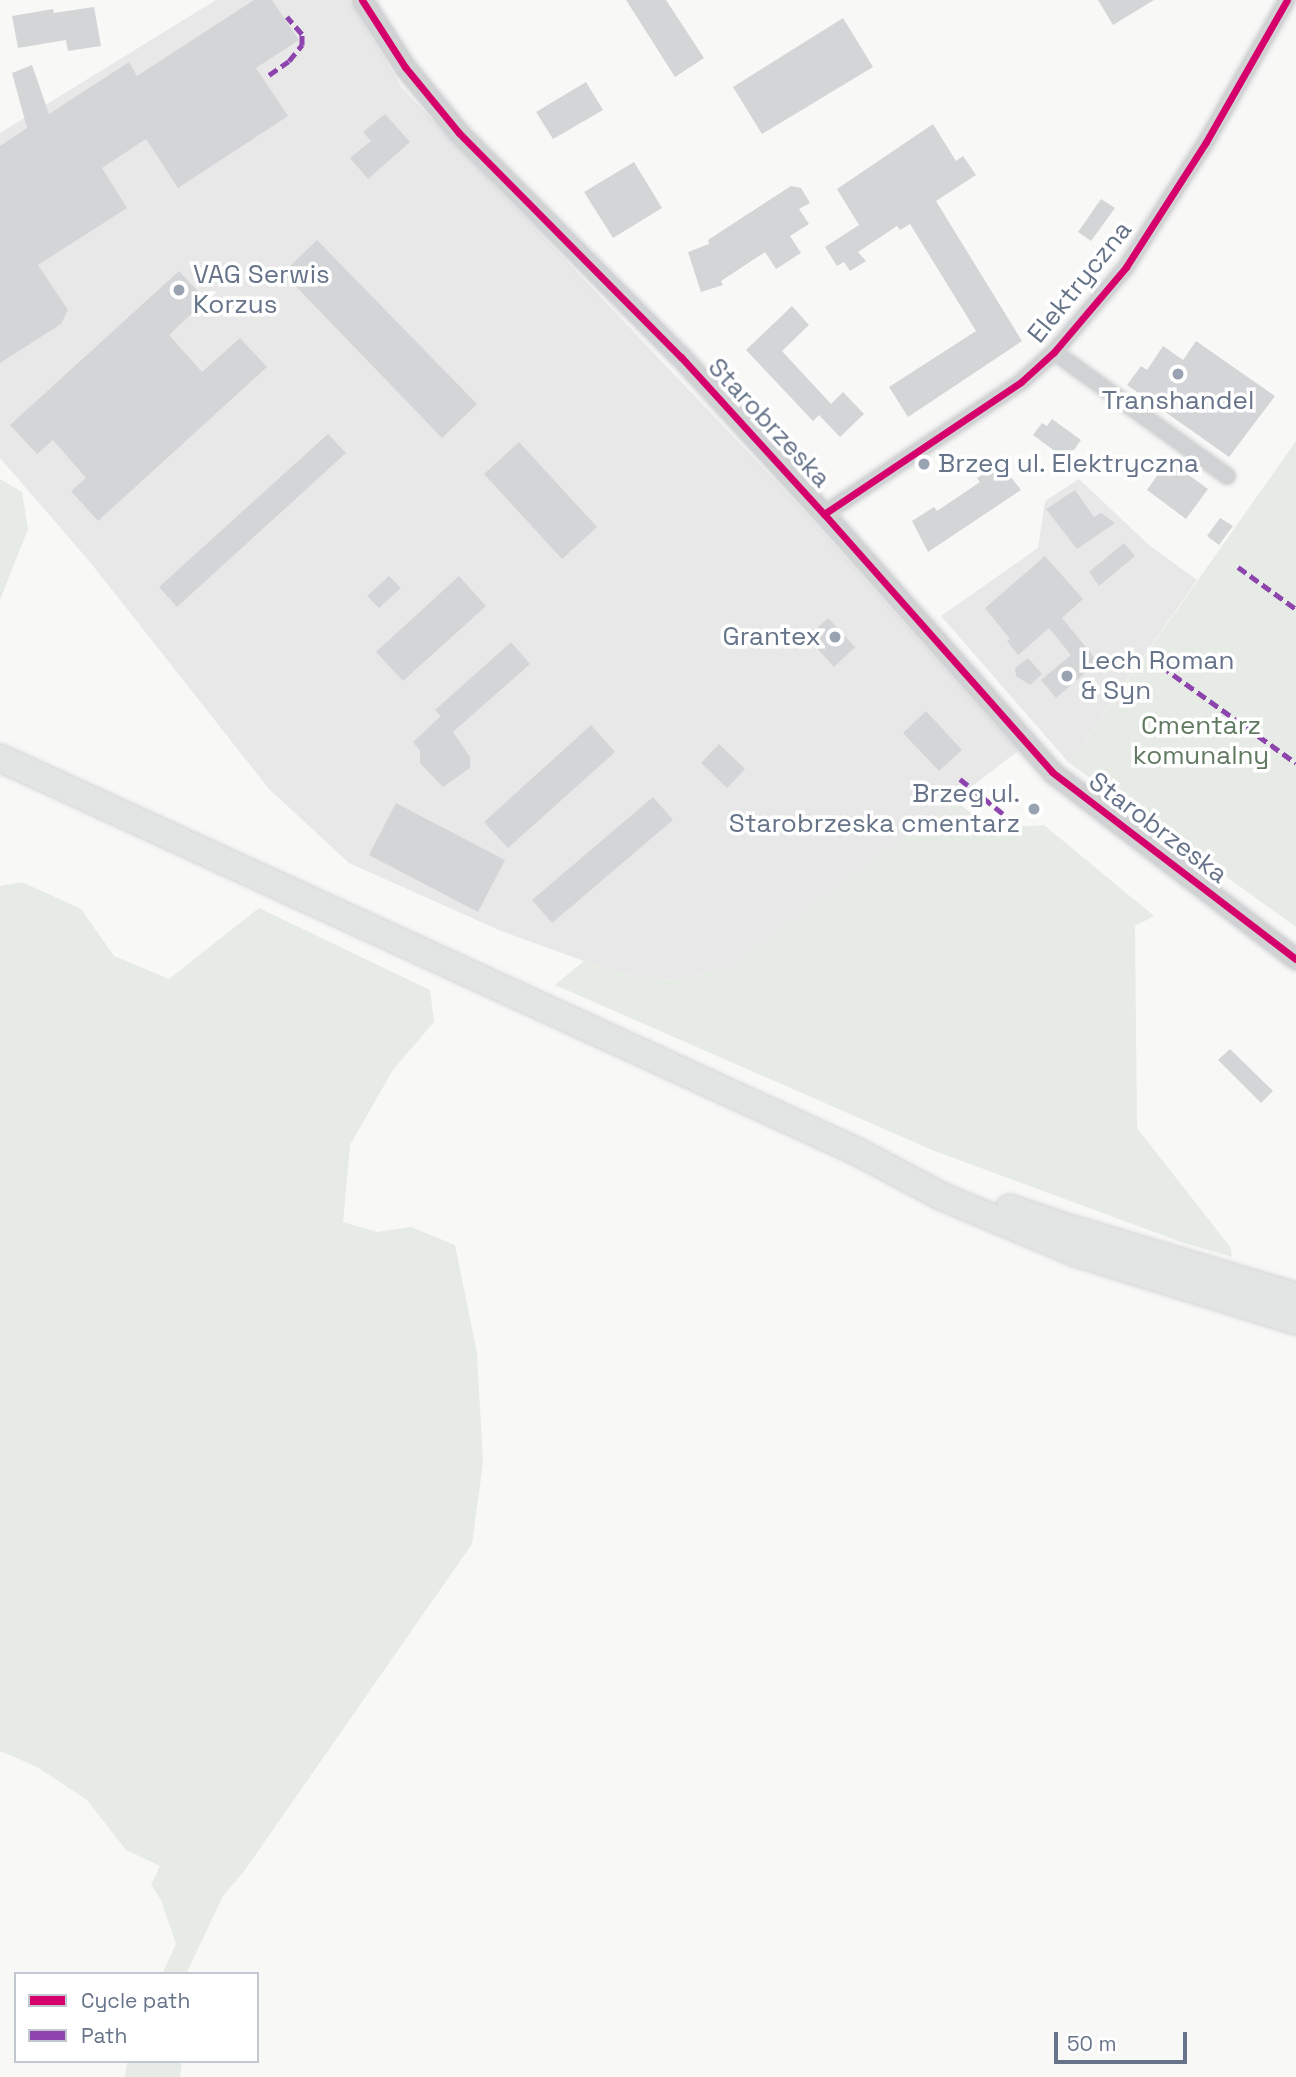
<!DOCTYPE html>
<html>
<head>
<meta charset="utf-8">
<style>
	body { margin:0 }
	#map { position:relative; width:1296px; height:2077px; overflow:hidden; background:#f8f8f7; font-family:"Space Grotesk",sans-serif }
	div>[style] { position:absolute }
	.built>* { inset:0; background:#e8e8e9 }
	.green>* { inset:0; background:#e7ebe5 }
	.building>* { inset:0; background:#d4d5d7 }
	.roads { filter:drop-shadow(0 0 2px #d3d5d6) drop-shadow(0 0 2px #d3d5d6) }
	.minor>* { height:16px; margin:-8px; padding:0 8px; transform-origin:8px; border-radius:8px; background:#d1d2d3 }
	.tertiary>* { height:21px; margin:-10.5px; padding:0 10.5px; transform-origin:10.5px; border-radius:10.5px; background:#d1d2d3 }
	.primary>* { height:26px; margin:-13px; padding:0 13px; transform-origin:13px; border-radius:13px; background:#e3e4e4 }
	.quiet>* { height:5px; margin-top:-2.5px; transform-origin:0; background:repeating-linear-gradient(90deg,#8e44ad 0 10px,transparent 0 15px) }
	.cycleway>* { height:7px; margin:-3.5px; padding:0 3.5px; transform-origin:3.5px; border-radius:3.5px; background:#d6006c }
	.dots>* { width:19px; height:19px; translate:-50% -50%; box-sizing:border-box; border:4px solid #fff; border-radius:50% }
	span { translate:-50% -50%; white-space:nowrap; text-align:center; line-height:1.15; -webkit-text-stroke:7px #fff; paint-order:stroke }
	.poi-label { font-size:26px; color:#667389 }
	.left { translate:0 -50%; text-align:left }
	.right { translate:-100% -50%; text-align:right }
	.street-label { font-size:26px; color:#667389 }
	.park-label { font-size:26px; color:#617a61 }
	.legend { position:absolute; left:14px; top:1972px; width:245px; height:91px; box-sizing:border-box; background:#fff; border:2px solid #c2c7d0; margin:0; padding:9px 12px; list-style:none; font-size:21px; color:#667389 }
	.legend li { display:flex; align-items:center; gap:14px; height:35px }
	.legend b { width:35px; border:2px solid #c2c7d0 }
	.scale { position:absolute; left:1054px; top:2032px; width:133px; height:32px; box-sizing:border-box; border:4px solid #667389; border-top:0; padding-left:9px; font-size:21px; line-height:24px; white-space:nowrap; color:#667389; -webkit-text-stroke:5px #fff; paint-order:stroke }
</style>
</head>
<body>
<div id="map">
	<div class="built">
		<div style="clip-path:polygon(216px 0,349px 0,402px 88px,804px 511px,1018px 751px,741px 963px,677px 980px,633px 977px,584px 961px,501px 931px,349px 863px,269px 789px,90px 562px,0 458px,0 133px)"></div>
		<div style="clip-path:polygon(1079px 479px,1149px 545px,1197px 580px,1069px 763px,941px 616px,1038px 548px,1045px 501px)"></div>
	</div>
	<div class="green">
		<div style="clip-path:polygon(1296px 441px,1296px 927px,1069px 763px)"></div>
		<div style="clip-path:polygon(0 479px,22px 492px,28px 529px,0 600px)"></div>
		<div style="clip-path:polygon(953px 800px,995px 829px,1044px 825px,1154px 916px,1135px 926px,1137px 1128px,1231px 1248px,1232px 1257px,1181px 1242px,932px 1150px,555px 985px,584px 961px,633px 977px,677px 980px,736px 964px)"></div>
		<div style="clip-path:polygon(22px 882px,81px 909px,114px 956px,169px 979px,259px 908px,430px 990px,434px 1022px,393px 1070px,350px 1145px,343px 1222px,377px 1232px,411px 1227px,455px 1245px,477px 1353px,483px 1463px,472px 1544px,245px 1870px,223px 1896px,186px 1974px,162px 1974px,176px 1944px,161px 1900px,151px 1885px,160px 1866px,126px 1850px,87px 1800px,37px 1767px,0 1751px,0 886px)"></div>
		<div style="clip-path:polygon(127px 2061px,182px 2061px,180px 2077px,125px 2077px)"></div>
	</div>
	<div class="building">
		<div style="clip-path:polygon(254px 0,272px 0,299px 40px,256px 68px,288px 116px,178px 188px,146px 139px,102px 168px,127px 208px,38px 265px,68px 310px,61px 324px,0 363px,0 146px,27px 128px,12px 73px,32px 65px,49px 114px,129px 62px,137px 76px)"></div>
		<div style="clip-path:polygon(626px 0,666px 0,704px 58px,675px 77px)"></div>
		<div style="clip-path:polygon(1098px 0,1154px 0,1113px 25px)"></div>
		<div style="clip-path:polygon(94px 7px,101px 46px,68px 51px,66px 40px,18px 48px,12px 16px,53px 9px,54px 13px)"></div>
		<div style="clip-path:polygon(843px 18px,873px 67px,762px 134px,733px 87px)"></div>
		<div style="clip-path:polygon(586px 82px,603px 110px,553px 139px,536px 112px)"></div>
		<div style="clip-path:polygon(385px 114px,410px 142px,368px 179px,350px 158px,371px 141px,363px 132px)"></div>
		<div style="clip-path:polygon(933px 124px,956px 161px,963px 156px,976px 175px,936px 201px,1022px 341px,908px 417px,889px 387px,976px 331px,910px 224px,900px 230px,897px 226px,858px 252px,866px 261px,850px 271px,844px 262px,837px 266px,825px 247px,859px 225px,837px 189px)"></div>
		<div style="clip-path:polygon(634px 162px,662px 208px,613px 238px,584px 192px)"></div>
		<div style="clip-path:polygon(791px 186px,801px 188px,810px 203px,799px 209px,809px 224px,790px 236px,801px 253px,776px 269px,765px 252px,721px 281px,723px 285px,701px 292px,688px 252px,709px 244px,708px 240px)"></div>
		<div style="clip-path:polygon(1101px 199px,1115px 208px,1091px 241px,1078px 232px)"></div>
		<div style="clip-path:polygon(317px 240px,477px 404px,442px 438px,283px 273px)"></div>
		<div style="clip-path:polygon(179px 271px,206px 300px,169px 335px,202px 372px,240px 338px,267px 367px,98px 521px,71px 491px,86px 478px,53px 440px,37px 454px,10px 425px)"></div>
		<div style="clip-path:polygon(792px 306px,809px 325px,782px 351px,831px 404px,843px 392px,864px 414px,840px 437px,819px 415px,813px 421px,746px 350px)"></div>
		<div style="clip-path:polygon(1196px 341px,1275px 396px,1229px 457px,1127px 385px,1141px 366px,1147px 370px,1163px 346px,1183px 360px)"></div>
		<div style="clip-path:polygon(1052px 419px,1081px 440px,1067px 460px,1033px 435px,1042px 423px,1047px 426px)"></div>
		<div style="clip-path:polygon(328px 434px,346px 453px,177px 607px,159px 587px)"></div>
		<div style="clip-path:polygon(519px 442px,597px 527px,562px 559px,484px 474px)"></div>
		<div style="clip-path:polygon(1168px 460px,1208px 489px,1186px 519px,1147px 490px)"></div>
		<div style="clip-path:polygon(1000px 463px,1021px 490px,928px 552px,912px 521px,934px 507px,937px 511px,980px 482px,977px 478px)"></div>
		<div style="clip-path:polygon(1075px 490px,1094px 517px,1101px 513px,1115px 523px,1077px 549px,1046px 509px)"></div>
		<div style="clip-path:polygon(1220px 518px,1233px 526px,1219px 545px,1207px 536px)"></div>
		<div style="clip-path:polygon(1124px 543px,1135px 556px,1099px 586px,1089px 572px)"></div>
		<div style="clip-path:polygon(1045px 556px,1083px 599px,1062px 618px,1098px 662px,1056px 698px,1041px 680px,1071px 655px,1049px 628px,1018px 655px,1007px 641px,1010px 639px,985px 608px)"></div>
		<div style="clip-path:polygon(389px 576px,401px 588px,379px 608px,367px 596px)"></div>
		<div style="clip-path:polygon(459px 576px,486px 606px,403px 681px,376px 652px)"></div>
		<div style="clip-path:polygon(828px 618px,855px 647px,834px 667px,807px 637px)"></div>
		<div style="clip-path:polygon(511px 642px,530px 664px,453px 732px,470px 757px,470px 768px,443px 787px,420px 763px,420px 751px,413px 742px,441px 716px,435px 710px)"></div>
		<div style="clip-path:polygon(1028px 658px,1042px 674px,1030px 685px,1016px 676px,1015px 668px)"></div>
		<div style="clip-path:polygon(926px 711px,962px 750px,939px 771px,903px 733px)"></div>
		<div style="clip-path:polygon(591px 725px,615px 752px,508px 848px,484px 822px)"></div>
		<div style="clip-path:polygon(719px 744px,745px 769px,727px 788px,701px 763px)"></div>
		<div style="clip-path:polygon(653px 797px,673px 820px,552px 923px,532px 900px)"></div>
		<div style="clip-path:polygon(396px 803px,505px 860px,478px 912px,369px 855px)"></div>
		<div style="clip-path:polygon(1230px 1049px,1273px 1091px,1261px 1103px,1218px 1060px)"></div>
	</div>
	<div class="roads">
		<div class="minor">
			<div style="left:1054px;top:352px;width:213px;rotate:35.6deg"></div>
			<div style="left:824px;top:514px;width:237px;rotate:-33.8deg"></div>
			<div style="left:1021px;top:382px;width:45px;rotate:-42.3deg"></div>
			<div style="left:1054px;top:352px;width:111px;rotate:-49.7deg"></div>
			<div style="left:1126px;top:267px;width:148px;rotate:-57.4deg"></div>
			<div style="left:1206px;top:142px;width:163px;rotate:-60.3deg"></div>
		</div>
		<div class="tertiary">
			<div style="left:362px;top:0;width:80px;rotate:57.3deg"></div>
			<div style="left:405px;top:67px;width:85px;rotate:50.7deg"></div>
			<div style="left:459px;top:133px;width:315px;rotate:45.3deg"></div>
			<div style="left:681px;top:357px;width:212px;rotate:47.7deg"></div>
			<div style="left:824px;top:514px;width:344px;rotate:48.5deg"></div>
			<div style="left:1052px;top:772px;width:307px;rotate:37.5deg"></div>
		</div>
		<div class="primary">
			<div style="left:0;top:758px;width:944px;rotate:24.66deg"></div>
			<div style="left:858px;top:1152px;width:96px;rotate:27.9deg"></div>
			<div style="left:943px;top:1197px;width:144px;rotate:22.8deg"></div>
			<div style="left:1076px;top:1253px;width:230px;rotate:17.2deg"></div>
			<div style="left:1010px;top:1208px;width:55px;rotate:19.1deg"></div>
			<div style="left:1062px;top:1226px;width:244px;rotate:16.7deg"></div>
		</div>
	</div>
	<div class="quiet">
		<div style="left:269px;top:75px;width:24px;rotate:-35deg"></div>
		<div style="left:289px;top:61px;width:21px;rotate:-51deg"></div>
		<div style="left:302px;top:45px;width:11px;rotate:-90deg"></div>
		<div style="left:302px;top:34px;width:23px;rotate:-131deg"></div>
		<div style="left:1238px;top:567px;width:72px;rotate:35.9deg"></div>
		<div style="left:1161px;top:666px;width:166px;rotate:35.7deg"></div>
		<div style="left:960px;top:779px;width:73px;rotate:38.9deg"></div>
	</div>
	<div class="cycleway">
		<div style="left:362px;top:0;width:80px;rotate:57.3deg"></div>
		<div style="left:405px;top:67px;width:85px;rotate:50.7deg"></div>
		<div style="left:459px;top:133px;width:315px;rotate:45.3deg"></div>
		<div style="left:681px;top:357px;width:212px;rotate:47.7deg"></div>
		<div style="left:824px;top:514px;width:344px;rotate:48.5deg"></div>
		<div style="left:1052px;top:772px;width:307px;rotate:37.5deg"></div>
		<div style="left:824px;top:514px;width:237px;rotate:-33.8deg"></div>
		<div style="left:1021px;top:382px;width:45px;rotate:-42.3deg"></div>
		<div style="left:1054px;top:352px;width:111px;rotate:-49.7deg"></div>
		<div style="left:1126px;top:267px;width:148px;rotate:-57.4deg"></div>
		<div style="left:1206px;top:142px;width:163px;rotate:-60.3deg"></div>
	</div>
	<div class="dots">
		<div style="left:179px;top:290px;background:#99a2b0"></div>
		<div style="left:1178px;top:374px;background:#99a2b0"></div>
		<div style="left:924px;top:464px;background:#99a2b0"></div>
		<div style="left:835px;top:637px;background:#99a2b0"></div>
		<div style="left:1067px;top:676px;background:#99a2b0"></div>
		<div style="left:1034px;top:809px;background:#99a2b0"></div>
	</div>
	<div class="poi-label">
		<span class="left" style="left:193px;top:290px">VAG Serwis<br>Korzus</span>
		<span style="left:1178px;top:401px">Transhandel</span>
		<span class="left" style="left:938px;top:464px">Brzeg ul. Elektryczna</span>
		<span class="right" style="left:821px;top:637px">Grantex</span>
		<span class="left" style="left:1081px;top:676px">Lech Roman<br>&amp; Syn</span>
		<span class="right" style="left:1020px;top:809px">Brzeg ul.<br>Starobrzeska cmentarz</span>
	</div>
	<div class="street-label">
		<span style="left:1080px;top:282px;rotate:-51deg">Elektryczna</span>
		<span style="left:769px;top:423px;rotate:47deg">Starobrzeska</span>
		<span style="left:1158px;top:828px;rotate:37deg">Starobrzeska</span>
	</div>
	<div class="park-label">
		<span style="left:1201px;top:741px">Cmentarz<br>komunalny</span>
	</div>
	<ul class="legend">
	<li><b style="height:9px;background:#d6006c"></b>Cycle path</li>
	<li><b style="height:9px;background:#8e44ad"></b>Path</li>
	</ul>
	<div class="scale">50 m</div>
</div>
</body>
</html>
